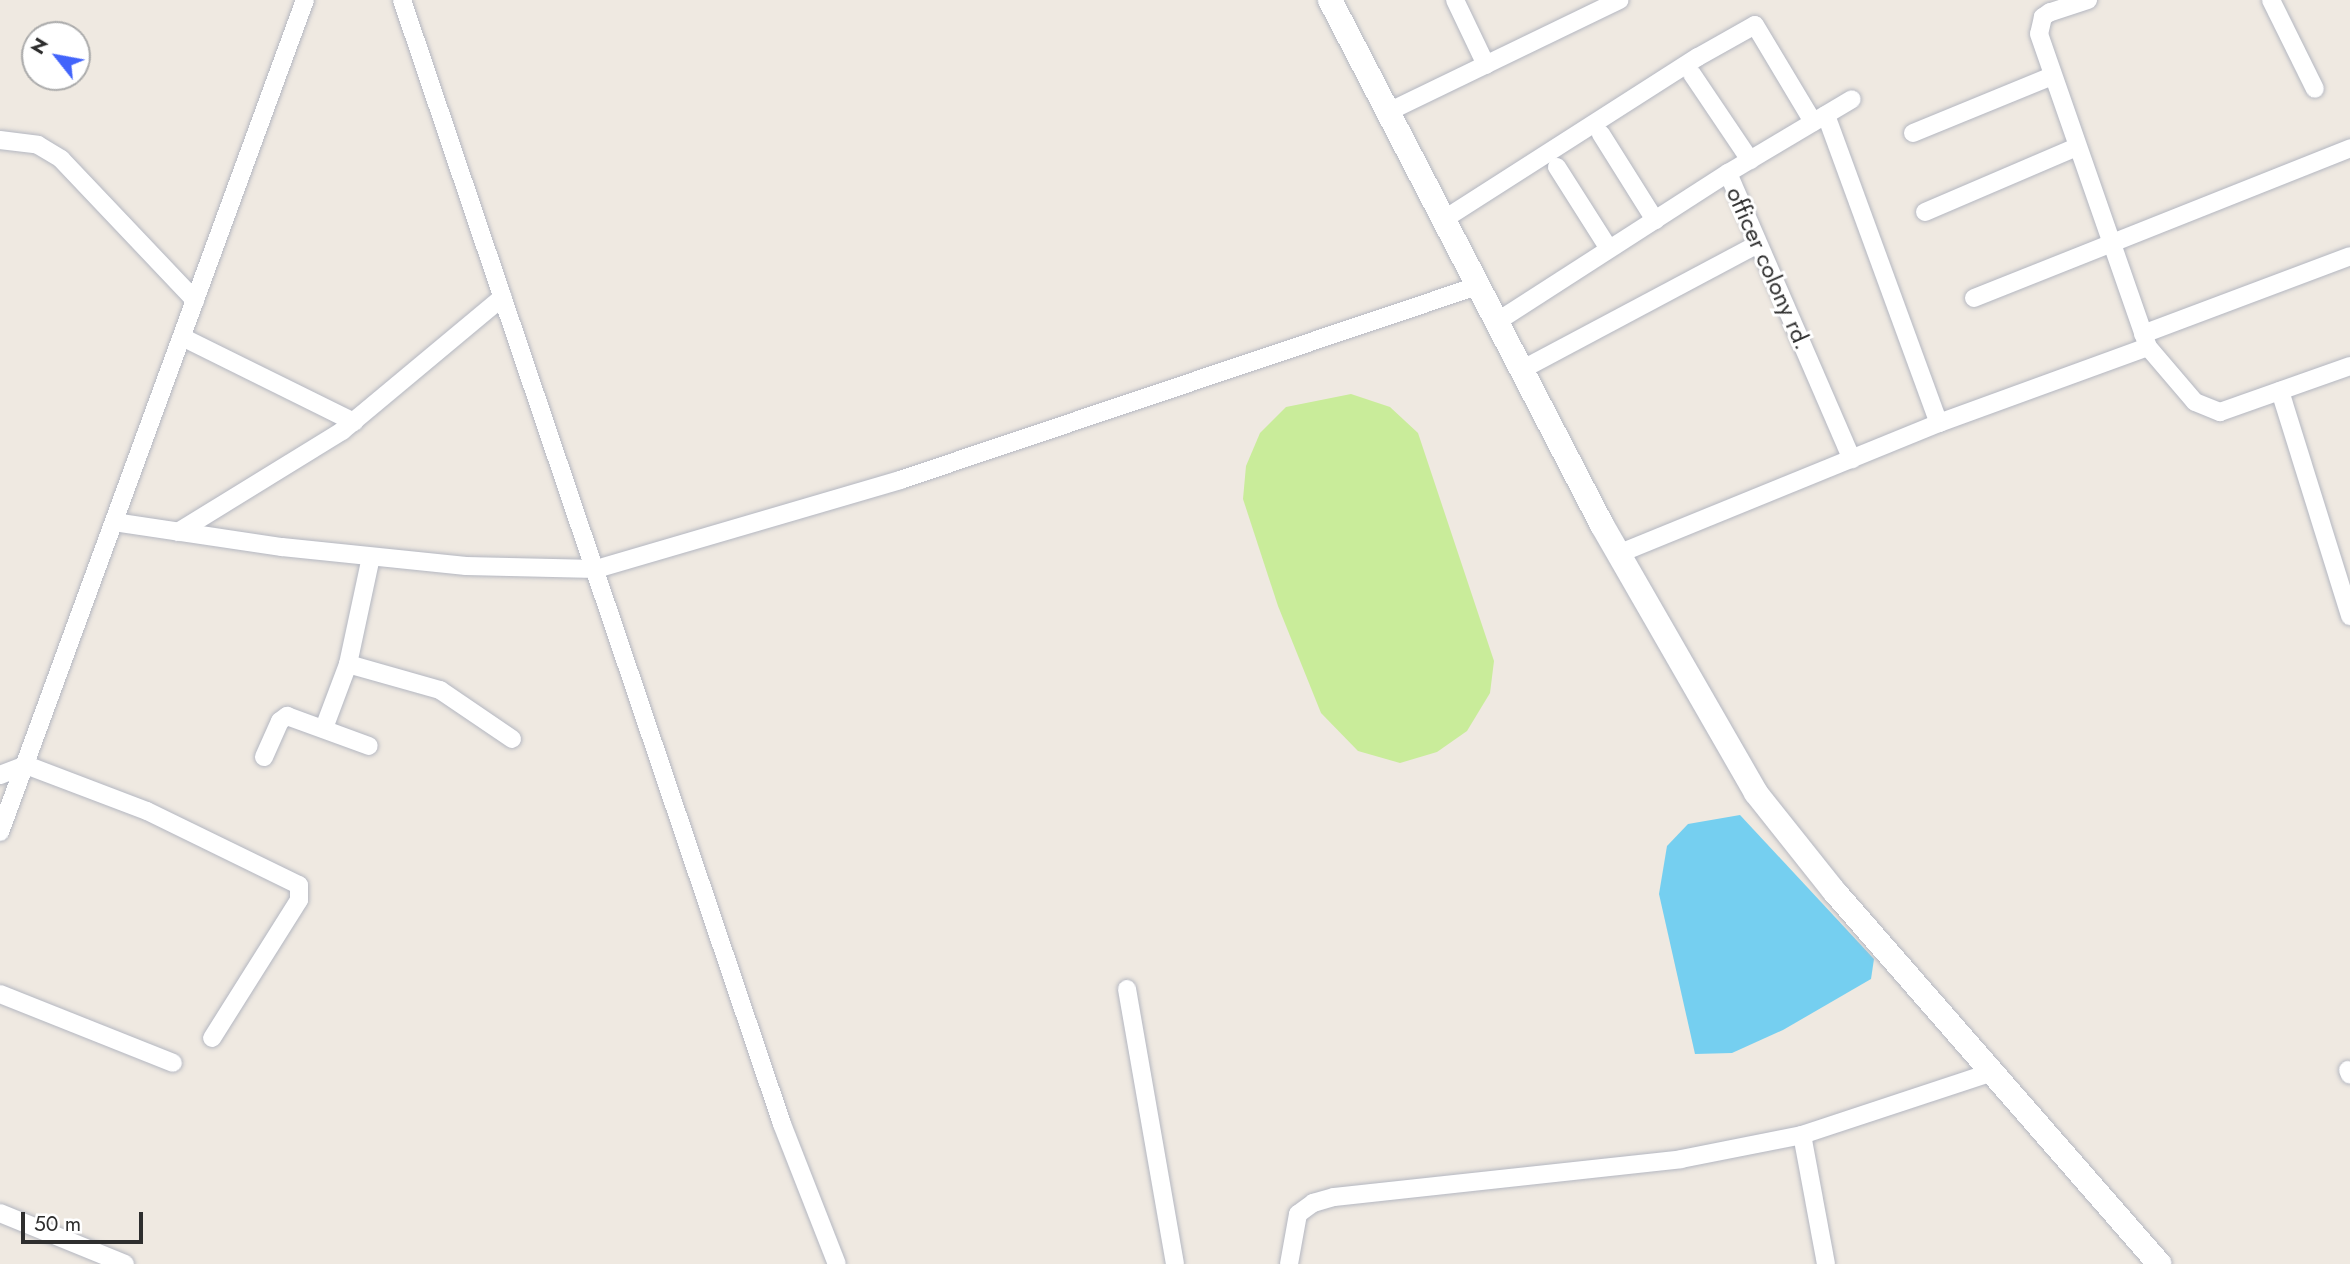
<!DOCTYPE html>
<html>
<head>
<meta charset="utf-8">
<style>
	body { margin:0 }
	#map { position:relative; width:2350px; height:1264px; overflow:hidden; background:#efe9e1; font-family:Jost,sans-serif }
	div>[style] { position:absolute }
	.pitch>* { inset:0; background:#c9ec9a }
	.water>* { inset:0; background:#75cff0 }
	.roads { filter:drop-shadow(0 0 2px #b4b7c1) drop-shadow(0 0 2px #b4b7c1) }
	.street>* { height:18px; margin:-9px; padding:0 9px; transform-origin:9px; border-radius:9px; background:#fff }
	.secondary>* { height:24px; margin:-12px; padding:0 12px; transform-origin:12px; border-radius:12px; background:#fff }
	span { translate:-50% -50%; white-space:nowrap; text-align:center; line-height:1.15; -webkit-text-stroke:6px #fff; paint-order:stroke }
	.street-label { font-size:24px; color:#2e2e2e }
	.north { position:absolute; left:21px; top:21px; width:70px; height:70px; box-sizing:border-box; background:#fff; border:2px solid #ababab; border-radius:50%; rotate:301deg; font-size:19px; font-weight:700; line-height:28px; text-align:center; color:#2e2e2e }
	.north::after { content:''; display:block; margin:auto; width:24px; height:32px; background:#4264fb; clip-path:polygon(50% 0,100% 100%,50% 72%,0 100%) }
	.scale { position:absolute; left:21px; top:1212px; width:122px; height:32px; box-sizing:border-box; border:4px solid #2e2e2e; border-top:0; padding-left:9px; font-size:21px; line-height:24px; white-space:nowrap; color:#2e2e2e; -webkit-text-stroke:5px #fff; paint-order:stroke }
</style>
</head>
<body>
<div id="map">
	<div class="pitch">
		<div style="clip-path:polygon(1351px 394px,1390px 407px,1418px 433px,1494px 661px,1490px 693px,1467px 731px,1437px 752px,1400px 763px,1358px 751px,1321px 713px,1278px 606px,1243px 499px,1246px 466px,1260px 433px,1286px 407px)"></div>
	</div>
	<div class="water">
		<div style="clip-path:polygon(1740px 815px,1874px 959px,1871px 979px,1783px 1030px,1732px 1053px,1695px 1054px,1659px 894px,1667px 846px,1688px 824px)"></div>
	</div>
	<div class="roads">
		<div class="street">
			<div style="left:402px;top:0;width:1186px;rotate:71.32deg"></div>
			<div style="left:782px;top:1124px;width:150px;rotate:68.6deg"></div>
			<div style="left:1455px;top:0;width:72px;rotate:64.5deg"></div>
			<div style="left:2088px;top:0;width:40px;rotate:162deg"></div>
			<div style="left:2050px;top:12px;width:9px;rotate:144deg"></div>
			<div style="left:2043px;top:17px;width:17px;rotate:103deg"></div>
			<div style="left:2039px;top:34px;width:331px;rotate:70.8deg"></div>
			<div style="left:2271px;top:0;width:99px;rotate:63.7deg"></div>
			<div style="left:1692px;top:74px;width:104px;rotate:56deg"></div>
			<div style="left:1390px;top:111px;width:255px;rotate:-25.8deg"></div>
			<div style="left:1826px;top:115px;width:328px;rotate:69.9deg"></div>
			<div style="left:1913px;top:133px;width:150px;rotate:-22.3deg"></div>
			<div style="left:1601px;top:134px;width:102px;rotate:57.9deg"></div>
			<div style="left:0;top:140px;width:38px;rotate:7deg"></div>
			<div style="left:38px;top:145px;width:27px;rotate:31deg"></div>
			<div style="left:61px;top:159px;width:195px;rotate:46.5deg"></div>
			<div style="left:1557px;top:167px;width:97px;rotate:57.6deg"></div>
			<div style="left:1728px;top:173px;width:144px;rotate:-30.8deg"></div>
			<div style="left:1925px;top:212px;width:165px;rotate:-23.2deg"></div>
			<div style="left:1446px;top:218px;width:299px;rotate:-32.6deg"></div>
			<div style="left:1698px;top:57px;width:65px;rotate:-29.3deg"></div>
			<div style="left:1755px;top:25px;width:113px;rotate:59.1deg"></div>
			<div style="left:1974px;top:298px;width:405px;rotate:-21.7deg"></div>
			<div style="left:1498px;top:321px;width:274px;rotate:-32.8deg"></div>
			<div style="left:1728px;top:173px;width:312px;rotate:66.6deg"></div>
			<div style="left:2143px;top:334px;width:221px;rotate:-20.6deg"></div>
			<div style="left:182px;top:337px;width:192px;rotate:26.3deg"></div>
			<div style="left:1523px;top:369px;width:266px;rotate:-28deg"></div>
			<div style="left:2280px;top:391px;width:236px;rotate:72.7deg"></div>
			<div style="left:114px;top:522px;width:170px;rotate:8.5deg"></div>
			<div style="left:282px;top:547px;width:185px;rotate:5.9deg"></div>
			<div style="left:466px;top:566px;width:130px;rotate:1.3deg"></div>
			<div style="left:596px;top:569px;width:317px;rotate:-16.3deg"></div>
			<div style="left:900px;top:480px;width:612px;rotate:-18.58deg"></div>
			<div style="left:178px;top:532px;width:193px;rotate:-31.6deg"></div>
			<div style="left:342px;top:431px;width:209px;rotate:-39.8deg"></div>
			<div style="left:1618px;top:554px;width:347px;rotate:-22.2deg"></div>
			<div style="left:1939px;top:423px;width:222px;rotate:-20deg"></div>
			<div style="left:2148px;top:347px;width:72px;rotate:49.5deg"></div>
			<div style="left:2195px;top:402px;width:27px;rotate:22deg"></div>
			<div style="left:2220px;top:412px;width:138px;rotate:-19.5deg"></div>
			<div style="left:348px;top:664px;width:96px;rotate:15.8deg"></div>
			<div style="left:440px;top:690px;width:87px;rotate:34.2deg"></div>
			<div style="left:324px;top:728px;width:68px;rotate:-69.4deg"></div>
			<div style="left:348px;top:664px;width:109px;rotate:-77.9deg"></div>
			<div style="left:264px;top:757px;width:39px;rotate:-66deg"></div>
			<div style="left:280px;top:721px;width:9px;rotate:-36deg"></div>
			<div style="left:287px;top:716px;width:87px;rotate:20.1deg"></div>
			<div style="left:0;top:775px;width:28px;rotate:-21deg"></div>
			<div style="left:26px;top:765px;width:129px;rotate:20.8deg"></div>
			<div style="left:147px;top:811px;width:169px;rotate:26deg"></div>
			<div style="left:299px;top:885px;width:15px;rotate:90deg"></div>
			<div style="left:299px;top:900px;width:163px;rotate:122.2deg"></div>
			<div style="left:0;top:832px;width:886px;rotate:-69.87deg"></div>
			<div style="left:1127px;top:989px;width:279px;rotate:80.1deg"></div>
			<div style="left:0;top:994px;width:186px;rotate:21.7deg"></div>
			<div style="left:2348px;top:1070px;width:5px;rotate:68deg"></div>
			<div style="left:0;top:1213px;width:135px;rotate:22.2deg"></div>
			<div style="left:1289px;top:1264px;width:51px;rotate:-79.8deg"></div>
			<div style="left:1298px;top:1214px;width:19px;rotate:-36deg"></div>
			<div style="left:1313px;top:1203px;width:22px;rotate:-16deg"></div>
			<div style="left:1334px;top:1197px;width:349px;rotate:-6.2deg"></div>
			<div style="left:1681px;top:1159px;width:123px;rotate:-11.2deg"></div>
			<div style="left:1826px;top:1264px;width:131px;rotate:-100.5deg"></div>
			<div style="left:1802px;top:1135px;width:200px;rotate:-18.3deg"></div>
		</div>
		<div class="secondary">
			<div style="left:1330px;top:0;width:591px;rotate:62.61deg"></div>
			<div style="left:1602px;top:525px;width:309px;rotate:60.1deg"></div>
			<div style="left:1756px;top:793px;width:125px;rotate:51.5deg"></div>
			<div style="left:1834px;top:891px;width:495px;rotate:48.9deg"></div>
		</div>
	</div>
	<div class="street-label">
		<span style="left:1769px;top:268px;rotate:66deg">officer colony rd.</span>
	</div>
	<div class="north">N</div>
	<div class="scale">50 m</div>
</div>
</body>
</html>
